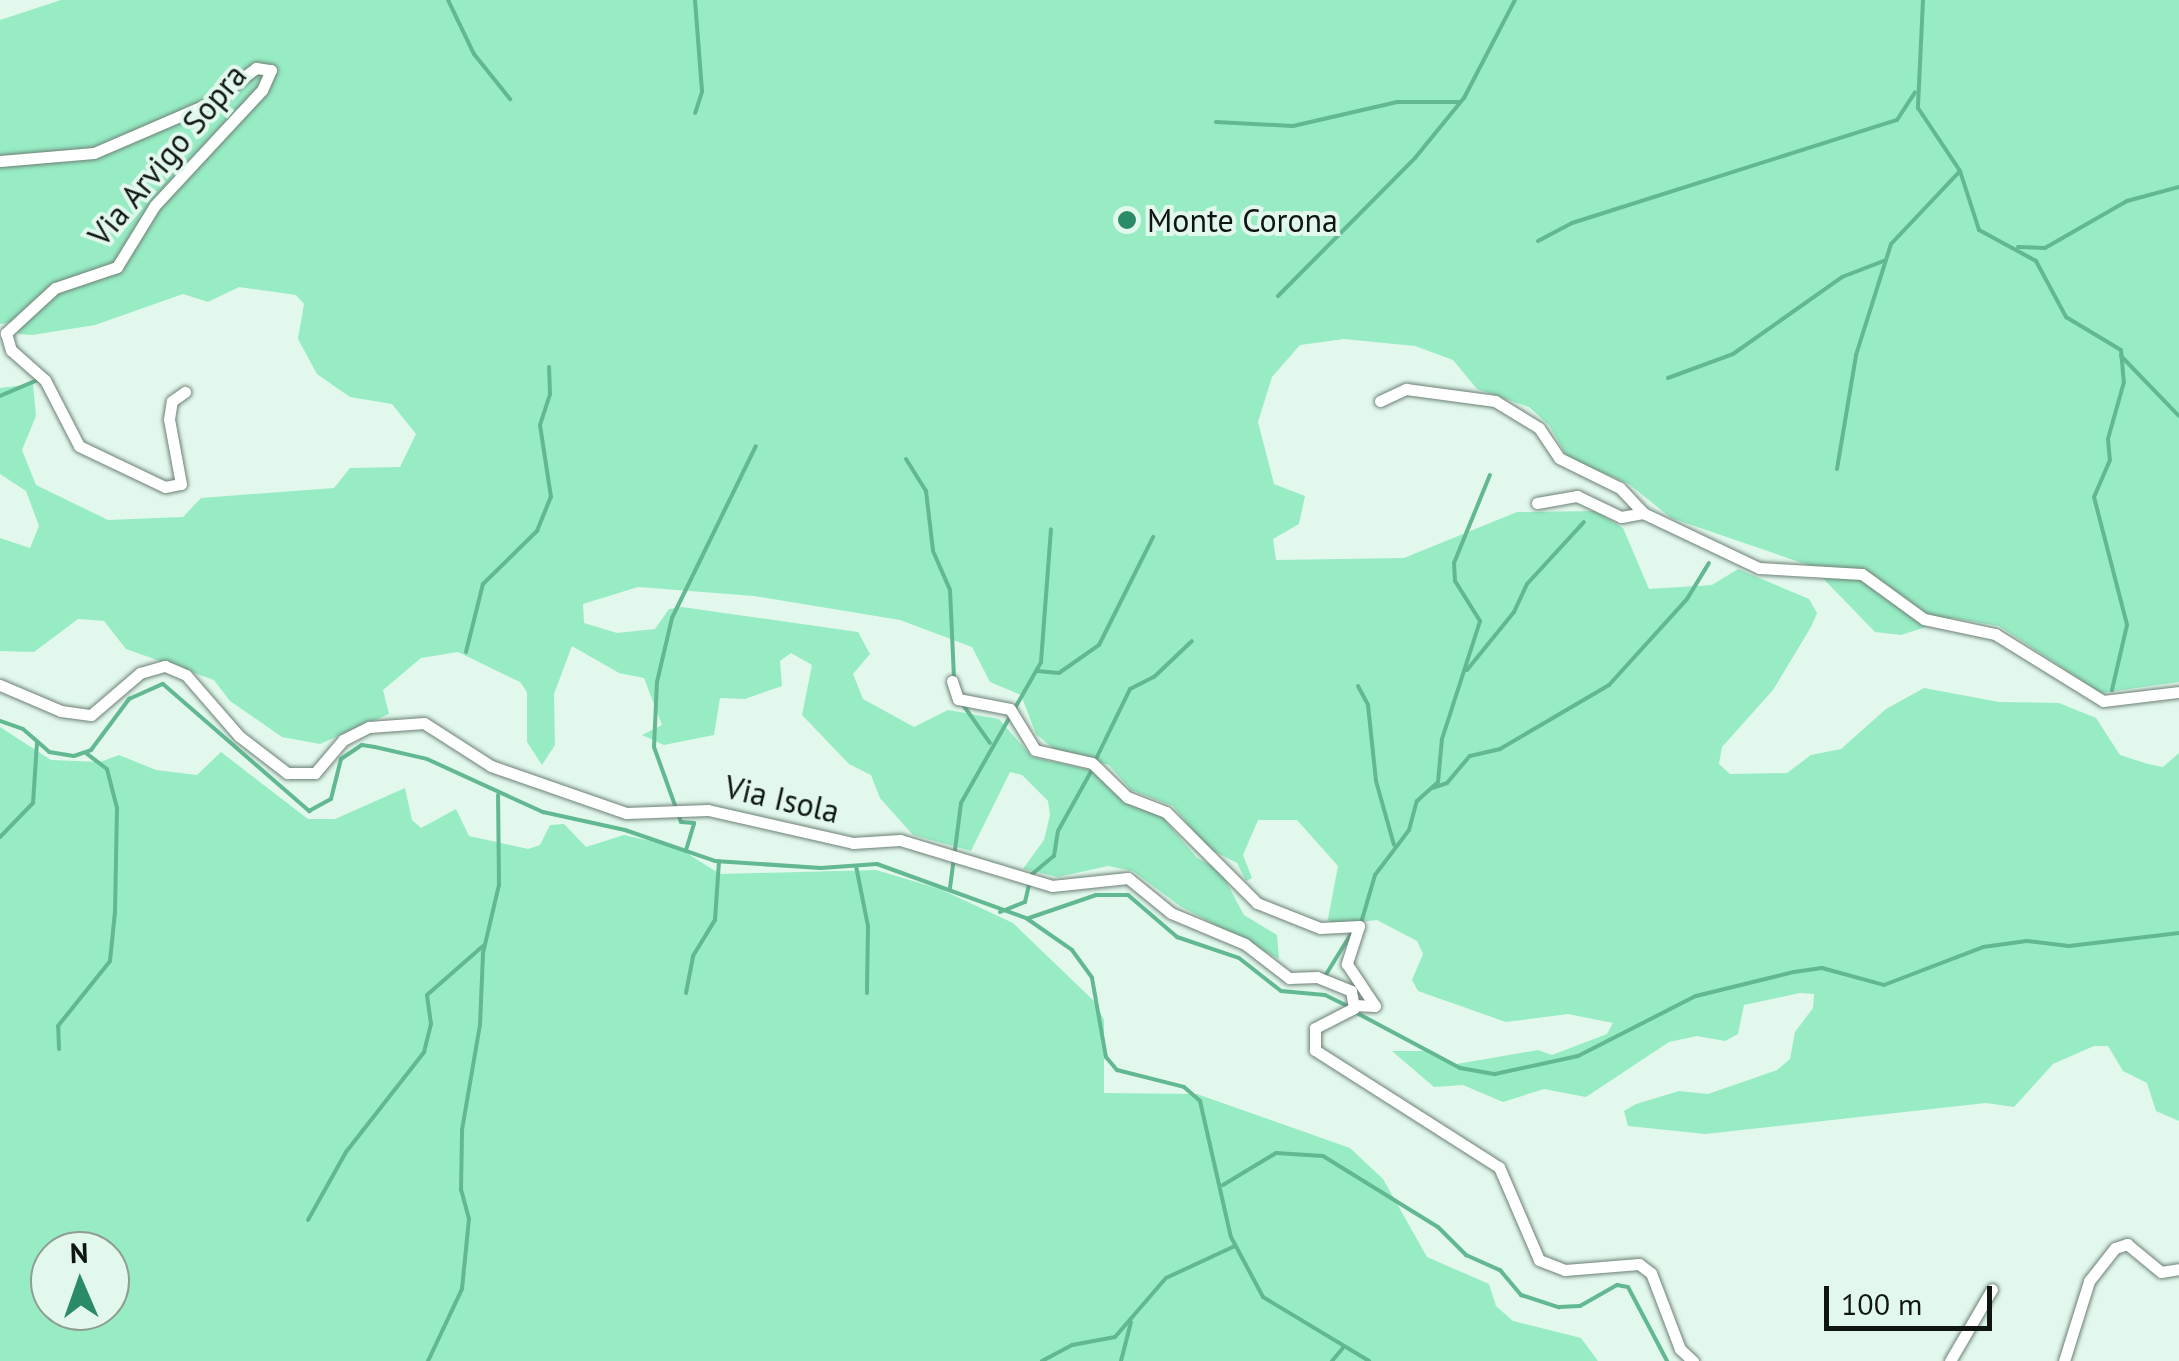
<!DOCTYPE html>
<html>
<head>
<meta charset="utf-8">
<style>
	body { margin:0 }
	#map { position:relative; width:2179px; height:1361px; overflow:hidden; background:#e2f8ed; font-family:"PT Sans",sans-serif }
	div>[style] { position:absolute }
	.green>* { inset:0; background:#97ecc4 }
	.stream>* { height:4px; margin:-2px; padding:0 2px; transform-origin:2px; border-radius:2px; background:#61b891 }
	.roads { filter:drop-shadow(0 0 2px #6d8076) drop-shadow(0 0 2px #6d8076) }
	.street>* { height:11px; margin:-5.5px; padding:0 5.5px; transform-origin:5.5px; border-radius:5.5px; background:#fff }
	.dots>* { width:28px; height:28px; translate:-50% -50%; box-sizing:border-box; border:5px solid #e2f8ed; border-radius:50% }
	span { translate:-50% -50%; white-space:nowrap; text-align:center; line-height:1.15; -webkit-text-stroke:8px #e2f8ed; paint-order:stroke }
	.street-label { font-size:32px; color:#0f1612 }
	.poi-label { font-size:32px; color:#0f1612 }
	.left { translate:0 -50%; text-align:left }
	.north { position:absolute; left:30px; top:1231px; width:100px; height:100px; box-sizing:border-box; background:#e2f8ed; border:2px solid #8e9e95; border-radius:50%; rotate:358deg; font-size:28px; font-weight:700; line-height:40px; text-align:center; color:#0f1612 }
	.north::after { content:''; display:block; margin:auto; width:35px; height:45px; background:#298c66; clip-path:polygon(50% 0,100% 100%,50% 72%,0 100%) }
	.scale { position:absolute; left:1824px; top:1286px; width:168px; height:45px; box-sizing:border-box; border:5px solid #0f1612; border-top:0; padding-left:12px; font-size:30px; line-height:35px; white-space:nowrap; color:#0f1612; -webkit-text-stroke:8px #e2f8ed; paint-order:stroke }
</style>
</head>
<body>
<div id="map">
	<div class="green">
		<div style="clip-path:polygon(61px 0,2179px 0,2179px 682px,2101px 693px,1999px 626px,1953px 618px,1901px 635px,1875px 632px,1811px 566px,1671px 518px,1629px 484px,1568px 458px,1549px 425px,1529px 407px,1477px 389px,1453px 360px,1415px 346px,1344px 339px,1300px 345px,1272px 377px,1258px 422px,1274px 484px,1305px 496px,1299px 524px,1273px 539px,1276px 560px,1404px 558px,1517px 512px,1596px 511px,1623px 528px,1649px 589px,1712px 585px,1738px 569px,1809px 599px,1817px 613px,1811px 627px,1773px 690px,1722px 747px,1719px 764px,1730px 774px,1787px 773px,1811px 755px,1841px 749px,1886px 709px,1924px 688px,1999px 702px,2059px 703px,2096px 718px,2120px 755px,2148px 764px,2163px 767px,2179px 753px,2179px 1121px,2156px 1111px,2147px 1083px,2123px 1071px,2108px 1046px,2094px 1046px,2053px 1064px,2014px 1107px,1986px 1103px,1705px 1134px,1628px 1126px,1624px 1111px,1636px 1104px,1679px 1091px,1708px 1094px,1777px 1070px,1790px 1059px,1795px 1032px,1813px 1008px,1814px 994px,1800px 993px,1744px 1005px,1738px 1034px,1725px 1041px,1697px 1036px,1669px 1042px,1586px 1097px,1544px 1089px,1503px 1102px,1463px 1085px,1434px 1087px,1392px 1051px,1424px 1051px,1451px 1065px,1538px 1050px,1552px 1055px,1607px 1034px,1613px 1023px,1568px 1014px,1506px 1022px,1418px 991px,1412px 980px,1423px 954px,1417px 941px,1377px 920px,1332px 925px,1328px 919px,1338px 866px,1297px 820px,1258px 820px,1243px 855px,1252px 878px,1246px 881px,1237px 863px,1208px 848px,1173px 806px,1131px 790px,1109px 765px,1055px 750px,1036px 734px,1021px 695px,990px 682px,972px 647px,900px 620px,754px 596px,638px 587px,583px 604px,584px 623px,617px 633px,655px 629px,669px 609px,682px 607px,858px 632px,870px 654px,853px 674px,863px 699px,914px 727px,948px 710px,999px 719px,1032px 757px,1099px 772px,1122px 800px,1163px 818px,1197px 858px,1220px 870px,1244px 915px,1277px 935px,1279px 959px,1180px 906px,1133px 871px,1108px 866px,1058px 877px,1023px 869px,1044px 840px,1050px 815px,1048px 801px,1022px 775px,1010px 772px,971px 851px,913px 835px,880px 798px,871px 775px,849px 764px,802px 715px,812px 665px,791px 653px,780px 661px,782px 686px,745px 699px,720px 698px,714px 735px,664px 745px,642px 735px,662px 725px,644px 678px,619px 673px,572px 646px,554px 694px,555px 745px,542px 765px,527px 742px,527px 692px,520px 682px,458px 652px,421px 658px,383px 690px,389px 714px,320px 744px,282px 737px,230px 701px,214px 680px,126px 649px,104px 621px,78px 619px,34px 652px,0 651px,0 538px,30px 548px,39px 526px,26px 491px,0 474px,0 388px,33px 384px,36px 416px,22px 450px,36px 485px,108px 520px,183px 517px,201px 498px,334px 488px,350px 468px,400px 467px,416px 434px,392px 404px,350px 397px,317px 374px,298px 339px,304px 304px,296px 295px,239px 287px,208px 302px,183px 294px,95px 325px,32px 335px,19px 334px,14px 322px,0 324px,0 20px)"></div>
		<div style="clip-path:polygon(evenodd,0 727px,51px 760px,100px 762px,119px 755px,156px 770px,197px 775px,221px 752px,308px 819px,335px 819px,405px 788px,412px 820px,421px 828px,456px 809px,469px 836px,528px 849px,540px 845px,550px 825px,564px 824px,586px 847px,624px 835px,677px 847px,720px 874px,876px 870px,940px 889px,1013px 923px,1095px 1002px,1104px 1020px,1104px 1093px,1197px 1094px,1350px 1148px,1383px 1179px,1427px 1257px,1489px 1284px,1496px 1306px,1513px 1321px,1581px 1338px,1598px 1361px,0 1361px,0 727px,50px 1251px,110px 1251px,110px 1311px,50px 1311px,50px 1251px)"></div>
	</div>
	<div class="stream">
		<div style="left:448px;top:0;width:60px;rotate:64.3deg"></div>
		<div style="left:474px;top:54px;width:58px;rotate:51.3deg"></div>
		<div style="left:695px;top:0;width:92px;rotate:85.6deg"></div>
		<div style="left:702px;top:92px;width:22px;rotate:108deg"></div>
		<div style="left:1923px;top:0;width:108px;rotate:92.7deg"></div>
		<div style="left:1918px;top:108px;width:76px;rotate:56.3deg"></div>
		<div style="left:1960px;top:171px;width:62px;rotate:72.1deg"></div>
		<div style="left:1979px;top:230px;width:65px;rotate:28.5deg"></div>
		<div style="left:2036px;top:261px;width:64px;rotate:61.8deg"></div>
		<div style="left:2066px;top:317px;width:64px;rotate:31deg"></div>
		<div style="left:2121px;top:350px;width:32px;rotate:85deg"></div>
		<div style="left:2124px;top:382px;width:59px;rotate:105.7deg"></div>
		<div style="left:2108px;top:439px;width:21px;rotate:85deg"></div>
		<div style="left:2110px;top:460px;width:40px;rotate:113.4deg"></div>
		<div style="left:2094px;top:497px;width:132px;rotate:75.5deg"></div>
		<div style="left:2127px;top:625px;width:67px;rotate:103deg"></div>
		<div style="left:1216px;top:122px;width:77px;rotate:3deg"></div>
		<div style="left:1293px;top:126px;width:107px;rotate:-13deg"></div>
		<div style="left:1397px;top:102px;width:62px"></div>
		<div style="left:1538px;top:241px;width:38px;rotate:-28deg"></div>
		<div style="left:1572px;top:223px;width:341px;rotate:-17.6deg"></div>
		<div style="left:1897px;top:120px;width:33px;rotate:-57deg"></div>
		<div style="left:2018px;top:247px;width:27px;rotate:2deg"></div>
		<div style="left:2045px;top:248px;width:95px;rotate:-29.8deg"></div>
		<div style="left:2127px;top:201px;width:54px;rotate:-15.1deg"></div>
		<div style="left:1278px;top:296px;width:194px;rotate:-45.2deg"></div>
		<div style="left:1415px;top:158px;width:77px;rotate:-50.8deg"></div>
		<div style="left:1464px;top:98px;width:110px;rotate:-62.5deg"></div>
		<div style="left:2121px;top:356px;width:83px;rotate:46deg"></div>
		<div style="left:1668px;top:378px;width:69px;rotate:-20.3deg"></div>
		<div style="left:1733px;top:354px;width:133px;rotate:-35.2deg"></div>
		<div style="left:1842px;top:277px;width:47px;rotate:-21.1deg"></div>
		<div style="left:0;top:396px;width:43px;rotate:-23deg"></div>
		<div style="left:906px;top:459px;width:38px;rotate:58deg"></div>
		<div style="left:926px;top:491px;width:60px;rotate:83.3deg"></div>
		<div style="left:933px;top:551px;width:43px;rotate:66.4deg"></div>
		<div style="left:950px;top:590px;width:89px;rotate:87.4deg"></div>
		<div style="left:1837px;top:469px;width:116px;rotate:-80.5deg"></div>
		<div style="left:1856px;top:355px;width:116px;rotate:-72.5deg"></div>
		<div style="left:1891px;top:244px;width:100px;rotate:-46.6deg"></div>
		<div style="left:466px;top:652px;width:70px;rotate:-76deg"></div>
		<div style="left:483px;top:584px;width:76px;rotate:-44.5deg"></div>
		<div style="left:537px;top:531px;width:37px;rotate:-68deg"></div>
		<div style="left:551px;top:497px;width:73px;rotate:-98.7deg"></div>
		<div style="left:540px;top:425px;width:33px;rotate:-72deg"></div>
		<div style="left:550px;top:394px;width:27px;rotate:-92deg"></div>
		<div style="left:1467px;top:670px;width:75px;rotate:-51deg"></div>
		<div style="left:1514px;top:612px;width:31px;rotate:-65deg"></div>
		<div style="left:1527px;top:584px;width:84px;rotate:-47.4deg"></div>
		<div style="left:1037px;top:671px;width:22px;rotate:5deg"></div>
		<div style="left:1059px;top:673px;width:49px;rotate:-35deg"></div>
		<div style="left:1099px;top:645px;width:121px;rotate:-63.4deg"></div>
		<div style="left:1358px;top:686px;width:21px;rotate:62deg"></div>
		<div style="left:1368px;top:705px;width:76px;rotate:84deg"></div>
		<div style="left:1376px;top:781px;width:66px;rotate:74.3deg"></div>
		<div style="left:961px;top:702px;width:50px;rotate:54.7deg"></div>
		<div style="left:0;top:721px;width:24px;rotate:19deg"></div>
		<div style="left:23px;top:729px;width:35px;rotate:41deg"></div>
		<div style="left:49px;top:752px;width:25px;rotate:9deg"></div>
		<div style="left:74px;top:756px;width:18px;rotate:-19deg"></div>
		<div style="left:91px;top:750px;width:64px;rotate:-53.3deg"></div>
		<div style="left:129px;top:699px;width:37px;rotate:-24deg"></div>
		<div style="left:163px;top:684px;width:194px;rotate:41deg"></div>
		<div style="left:309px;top:811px;width:25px;rotate:-29deg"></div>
		<div style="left:331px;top:799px;width:41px;rotate:-76deg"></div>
		<div style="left:341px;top:759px;width:25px;rotate:-34deg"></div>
		<div style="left:362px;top:745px;width:13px;rotate:9deg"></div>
		<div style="left:375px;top:747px;width:53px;rotate:13deg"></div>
		<div style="left:427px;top:759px;width:128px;rotate:24.6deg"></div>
		<div style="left:543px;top:812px;width:84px;rotate:12.4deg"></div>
		<div style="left:625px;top:830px;width:95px;rotate:19deg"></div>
		<div style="left:715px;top:861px;width:106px;rotate:3.8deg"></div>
		<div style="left:821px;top:868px;width:56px;rotate:-4.1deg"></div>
		<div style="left:877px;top:864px;width:158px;rotate:19.9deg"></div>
		<div style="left:1026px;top:918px;width:56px;rotate:34.8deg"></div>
		<div style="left:1072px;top:950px;width:34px;rotate:54deg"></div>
		<div style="left:1092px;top:978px;width:80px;rotate:80deg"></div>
		<div style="left:1106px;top:1057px;width:17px;rotate:50deg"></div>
		<div style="left:1117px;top:1070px;width:69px;rotate:14.2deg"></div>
		<div style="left:1184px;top:1087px;width:21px;rotate:41deg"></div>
		<div style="left:1200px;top:1101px;width:139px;rotate:77.2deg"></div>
		<div style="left:1231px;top:1237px;width:68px;rotate:61.9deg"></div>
		<div style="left:1263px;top:1297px;width:124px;rotate:31.1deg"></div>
		<div style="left:1095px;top:761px;width:80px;rotate:-64.1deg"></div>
		<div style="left:1130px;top:689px;width:27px;rotate:-27deg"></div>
		<div style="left:1154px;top:677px;width:52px;rotate:-43.5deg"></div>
		<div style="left:1432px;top:788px;width:16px;rotate:-18deg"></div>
		<div style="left:1447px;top:783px;width:35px;rotate:-50deg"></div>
		<div style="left:1470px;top:756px;width:31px;rotate:-13deg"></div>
		<div style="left:1500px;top:749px;width:126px;rotate:-30.4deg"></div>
		<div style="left:1609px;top:685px;width:116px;rotate:-47.8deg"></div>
		<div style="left:1687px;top:599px;width:42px;rotate:-58.6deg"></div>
		<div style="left:0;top:837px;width:47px;rotate:-45.9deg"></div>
		<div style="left:33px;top:803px;width:61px;rotate:-86.2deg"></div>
		<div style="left:686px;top:850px;width:28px;rotate:-73deg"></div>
		<div style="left:694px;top:823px;width:13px;rotate:-176deg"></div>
		<div style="left:681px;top:822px;width:80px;rotate:-109.8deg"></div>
		<div style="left:654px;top:747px;width:65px;rotate:-87.4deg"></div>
		<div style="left:657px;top:682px;width:66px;rotate:-76.8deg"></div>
		<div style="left:672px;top:618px;width:191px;rotate:-64deg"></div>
		<div style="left:856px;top:866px;width:61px;rotate:78.7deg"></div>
		<div style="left:868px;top:926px;width:67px;rotate:90.9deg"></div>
		<div style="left:1031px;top:875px;width:30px;rotate:-40deg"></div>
		<div style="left:1054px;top:856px;width:25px;rotate:-81deg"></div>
		<div style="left:1058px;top:831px;width:70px;rotate:-60.9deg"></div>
		<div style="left:950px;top:888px;width:86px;rotate:-82.6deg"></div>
		<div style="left:961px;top:803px;width:162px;rotate:-60.4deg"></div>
		<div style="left:1041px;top:662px;width:133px;rotate:-85.7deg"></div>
		<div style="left:1000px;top:912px;width:27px;rotate:-22deg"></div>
		<div style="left:1025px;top:902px;width:18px;rotate:-77deg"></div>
		<div style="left:1029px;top:918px;width:71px;rotate:-18.9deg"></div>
		<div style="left:1096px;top:895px;width:32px"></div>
		<div style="left:1128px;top:895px;width:65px;rotate:40.6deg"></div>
		<div style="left:1177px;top:937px;width:65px;rotate:18.7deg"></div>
		<div style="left:1239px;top:958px;width:53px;rotate:38.2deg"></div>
		<div style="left:1281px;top:991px;width:44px;rotate:5.2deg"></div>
		<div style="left:1325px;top:995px;width:25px;rotate:26deg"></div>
		<div style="left:1361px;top:923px;width:50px;rotate:-73.7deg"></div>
		<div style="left:1375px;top:875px;width:56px;rotate:-52.9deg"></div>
		<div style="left:1409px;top:830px;width:30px;rotate:-75deg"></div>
		<div style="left:1417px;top:801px;width:28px;rotate:-42deg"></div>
		<div style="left:1438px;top:782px;width:43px;rotate:-84.7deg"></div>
		<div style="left:1442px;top:739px;width:124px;rotate:-72.1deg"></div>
		<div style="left:1480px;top:621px;width:47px;rotate:-122deg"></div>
		<div style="left:1455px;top:581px;width:18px;rotate:-93deg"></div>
		<div style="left:1454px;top:563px;width:95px;rotate:-67.8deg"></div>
		<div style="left:1325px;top:976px;width:55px;rotate:-58.3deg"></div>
		<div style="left:686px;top:993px;width:38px;rotate:-79deg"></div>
		<div style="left:693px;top:956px;width:42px;rotate:-58.6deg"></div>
		<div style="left:715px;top:920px;width:59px;rotate:-86.1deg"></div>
		<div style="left:1355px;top:1012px;width:119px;rotate:28.1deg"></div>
		<div style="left:1460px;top:1068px;width:36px;rotate:10deg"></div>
		<div style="left:1495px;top:1074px;width:85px;rotate:-12.2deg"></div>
		<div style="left:1578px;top:1056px;width:132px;rotate:-27deg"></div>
		<div style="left:1696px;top:996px;width:101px;rotate:-13.8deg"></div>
		<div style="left:1794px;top:972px;width:28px;rotate:-8deg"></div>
		<div style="left:1822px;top:968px;width:64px;rotate:15.3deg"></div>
		<div style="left:1884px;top:985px;width:106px;rotate:-21deg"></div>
		<div style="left:1983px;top:947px;width:44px;rotate:-7.8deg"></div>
		<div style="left:2027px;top:941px;width:42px;rotate:6.8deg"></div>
		<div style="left:2069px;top:946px;width:111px;rotate:-6.7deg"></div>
		<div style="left:59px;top:1049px;width:23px;rotate:-92deg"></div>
		<div style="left:58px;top:1026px;width:83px;rotate:-51.3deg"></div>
		<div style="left:110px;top:961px;width:49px;rotate:-84.2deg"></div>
		<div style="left:115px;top:912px;width:104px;rotate:-88.9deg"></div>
		<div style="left:117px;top:808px;width:40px;rotate:-104.4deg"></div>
		<div style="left:107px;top:769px;width:25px;rotate:-143deg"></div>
		<div style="left:1223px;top:1185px;width:62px;rotate:-31.1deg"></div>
		<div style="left:1276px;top:1153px;width:47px;rotate:3.7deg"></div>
		<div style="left:1323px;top:1156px;width:135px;rotate:31.7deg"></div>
		<div style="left:1438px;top:1227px;width:40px;rotate:45deg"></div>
		<div style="left:1466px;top:1255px;width:37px;rotate:24deg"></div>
		<div style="left:1500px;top:1270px;width:33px;rotate:50deg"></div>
		<div style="left:1521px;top:1295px;width:40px;rotate:18deg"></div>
		<div style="left:1559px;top:1307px;width:21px;rotate:-3deg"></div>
		<div style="left:1580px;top:1306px;width:43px;rotate:-29.6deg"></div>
		<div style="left:1617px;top:1285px;width:11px;rotate:10deg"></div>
		<div style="left:1628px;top:1287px;width:84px;rotate:62.2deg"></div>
		<div style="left:308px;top:1220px;width:78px;rotate:-60.8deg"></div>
		<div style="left:346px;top:1152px;width:127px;rotate:-52deg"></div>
		<div style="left:424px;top:1052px;width:29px;rotate:-76deg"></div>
		<div style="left:431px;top:1024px;width:29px;rotate:-98deg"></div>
		<div style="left:427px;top:995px;width:74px;rotate:-41.2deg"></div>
		<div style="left:428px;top:1361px;width:80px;rotate:-64.7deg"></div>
		<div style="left:462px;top:1289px;width:70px;rotate:-84.3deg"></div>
		<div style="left:469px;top:1219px;width:30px;rotate:-105deg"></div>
		<div style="left:461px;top:1190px;width:60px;rotate:-89deg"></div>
		<div style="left:462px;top:1130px;width:107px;rotate:-80.3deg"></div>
		<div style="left:480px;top:1025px;width:72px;rotate:-87.6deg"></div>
		<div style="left:483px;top:953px;width:70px;rotate:-76.8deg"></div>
		<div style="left:499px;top:885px;width:90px;rotate:-90.6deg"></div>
		<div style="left:1042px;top:1361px;width:34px;rotate:-28deg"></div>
		<div style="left:1072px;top:1345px;width:44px;rotate:-10.5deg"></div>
		<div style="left:1115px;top:1337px;width:78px;rotate:-49.2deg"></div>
		<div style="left:1166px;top:1278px;width:76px;rotate:-24.9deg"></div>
		<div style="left:1121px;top:1361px;width:40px;rotate:-75.6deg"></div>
		<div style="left:1332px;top:1361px;width:16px;rotate:-50deg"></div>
	</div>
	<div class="roads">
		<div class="street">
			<div style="left:0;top:161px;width:94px;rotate:-4.9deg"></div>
			<div style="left:94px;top:153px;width:126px;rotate:-23.3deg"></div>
			<div style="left:210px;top:103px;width:58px;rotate:-37.3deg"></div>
			<div style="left:256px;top:68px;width:15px;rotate:8deg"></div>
			<div style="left:271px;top:70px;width:22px;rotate:114deg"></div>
			<div style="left:262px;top:90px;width:157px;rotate:132.9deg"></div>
			<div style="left:155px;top:205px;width:73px;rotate:121.5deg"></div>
			<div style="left:117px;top:267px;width:65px;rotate:161.3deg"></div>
			<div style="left:55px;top:288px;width:67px;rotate:137.4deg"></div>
			<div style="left:6px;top:333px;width:18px;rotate:74deg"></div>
			<div style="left:11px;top:350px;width:45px;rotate:41.4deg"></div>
			<div style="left:45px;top:380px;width:74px;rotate:62.7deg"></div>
			<div style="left:79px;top:446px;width:95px;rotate:25.5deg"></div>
			<div style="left:165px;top:487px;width:16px;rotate:-11deg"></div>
			<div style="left:181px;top:484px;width:66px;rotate:-100.5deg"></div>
			<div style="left:169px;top:419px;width:18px;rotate:-81deg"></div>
			<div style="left:172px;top:401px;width:16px;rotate:-35deg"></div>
			<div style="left:1380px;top:401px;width:29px;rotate:-25deg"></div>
			<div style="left:1406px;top:389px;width:90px;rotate:7.7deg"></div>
			<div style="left:1495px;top:401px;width:52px;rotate:31.5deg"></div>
			<div style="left:1539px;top:428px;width:36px;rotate:56deg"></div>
			<div style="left:1559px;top:458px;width:68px;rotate:26.2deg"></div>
			<div style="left:1620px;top:488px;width:34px;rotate:47deg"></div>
			<div style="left:1643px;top:513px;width:128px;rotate:25.4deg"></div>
			<div style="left:1759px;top:568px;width:103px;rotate:3.3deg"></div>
			<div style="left:1862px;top:574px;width:77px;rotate:36deg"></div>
			<div style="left:1924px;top:619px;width:73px;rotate:11.9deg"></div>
			<div style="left:1995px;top:634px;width:127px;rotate:31.8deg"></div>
			<div style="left:2103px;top:701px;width:77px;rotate:-6.8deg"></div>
			<div style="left:1537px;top:503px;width:41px;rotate:-9.9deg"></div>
			<div style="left:1577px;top:496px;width:49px;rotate:25.5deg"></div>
			<div style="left:1621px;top:517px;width:22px;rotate:-10deg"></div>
			<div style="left:952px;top:681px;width:19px;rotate:72deg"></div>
			<div style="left:958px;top:699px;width:53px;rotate:10.9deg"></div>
			<div style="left:1010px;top:709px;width:48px;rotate:58.6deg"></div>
			<div style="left:1035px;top:750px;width:58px;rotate:12.8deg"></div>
			<div style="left:1092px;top:763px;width:49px;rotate:44.2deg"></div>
			<div style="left:1127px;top:797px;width:42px;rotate:21deg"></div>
			<div style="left:1166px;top:812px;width:129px;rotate:45deg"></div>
			<div style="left:1257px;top:903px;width:68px;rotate:21.6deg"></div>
			<div style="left:1320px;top:928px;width:39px;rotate:-3deg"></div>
			<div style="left:1359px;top:926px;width:40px;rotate:108deg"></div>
			<div style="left:1347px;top:964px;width:50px;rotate:56.3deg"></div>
			<div style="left:1375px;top:1006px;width:21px;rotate:-177deg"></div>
			<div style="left:0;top:685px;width:66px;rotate:23.1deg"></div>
			<div style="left:61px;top:711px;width:30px;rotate:8deg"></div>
			<div style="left:91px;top:715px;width:65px;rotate:-40.6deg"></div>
			<div style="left:140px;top:673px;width:26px;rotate:-16deg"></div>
			<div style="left:165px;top:666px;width:23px;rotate:23deg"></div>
			<div style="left:186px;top:675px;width:81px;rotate:49deg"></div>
			<div style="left:239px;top:736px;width:61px;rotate:37.6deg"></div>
			<div style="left:287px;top:773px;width:28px"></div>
			<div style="left:315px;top:773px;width:43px;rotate:-49.7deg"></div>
			<div style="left:343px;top:740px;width:29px;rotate:-27deg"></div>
			<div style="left:369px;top:727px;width:55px;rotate:-4.2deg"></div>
			<div style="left:424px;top:723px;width:80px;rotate:32.7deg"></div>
			<div style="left:491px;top:766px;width:143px;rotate:19.2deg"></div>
			<div style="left:626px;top:813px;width:82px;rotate:-2.1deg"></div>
			<div style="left:708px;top:810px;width:149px;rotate:12.8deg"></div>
			<div style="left:853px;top:843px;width:47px;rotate:-3.7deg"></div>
			<div style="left:900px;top:840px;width:159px;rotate:16.8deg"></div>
			<div style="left:1052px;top:886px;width:76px;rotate:-6deg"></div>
			<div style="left:1128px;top:878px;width:55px;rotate:39.1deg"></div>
			<div style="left:1171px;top:913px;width:80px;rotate:22.7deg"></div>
			<div style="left:1245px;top:944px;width:56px;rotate:37.7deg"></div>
			<div style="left:1289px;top:978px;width:28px;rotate:-2deg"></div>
			<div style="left:1317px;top:977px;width:37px;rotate:22deg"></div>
			<div style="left:1351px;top:991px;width:17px;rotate:80deg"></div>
			<div style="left:1354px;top:1008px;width:44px;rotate:152.9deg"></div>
			<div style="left:1315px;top:1028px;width:22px;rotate:90deg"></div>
			<div style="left:1315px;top:1050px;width:218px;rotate:32.5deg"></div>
			<div style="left:1499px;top:1167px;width:101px;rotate:66.7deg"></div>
			<div style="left:1539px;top:1260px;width:28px;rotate:21deg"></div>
			<div style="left:1565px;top:1270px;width:74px;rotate:-4.6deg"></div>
			<div style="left:1639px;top:1264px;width:15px;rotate:37deg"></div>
			<div style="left:1651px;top:1273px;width:81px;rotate:69.1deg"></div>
			<div style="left:1680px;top:1349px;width:18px;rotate:43deg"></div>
			<div style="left:1950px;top:1361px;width:83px;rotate:-59.7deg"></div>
			<div style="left:2064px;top:1361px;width:84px;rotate:-72.6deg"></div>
			<div style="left:2089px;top:1281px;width:42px;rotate:-51.8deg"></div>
			<div style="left:2115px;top:1248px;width:13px;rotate:-18deg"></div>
			<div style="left:2127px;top:1244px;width:44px;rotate:39.5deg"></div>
			<div style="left:2161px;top:1272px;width:18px;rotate:-9deg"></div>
		</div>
	</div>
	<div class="dots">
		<div style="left:1127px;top:220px;background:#298c66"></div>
	</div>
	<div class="street-label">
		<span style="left:167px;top:155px;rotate:-50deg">Via Arvigo Sopra</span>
		<span style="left:782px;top:799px;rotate:13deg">Via Isola</span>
	</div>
	<div class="poi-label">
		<span class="left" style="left:1147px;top:220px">Monte Corona</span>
	</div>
	<div class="north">N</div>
	<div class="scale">100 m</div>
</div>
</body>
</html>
